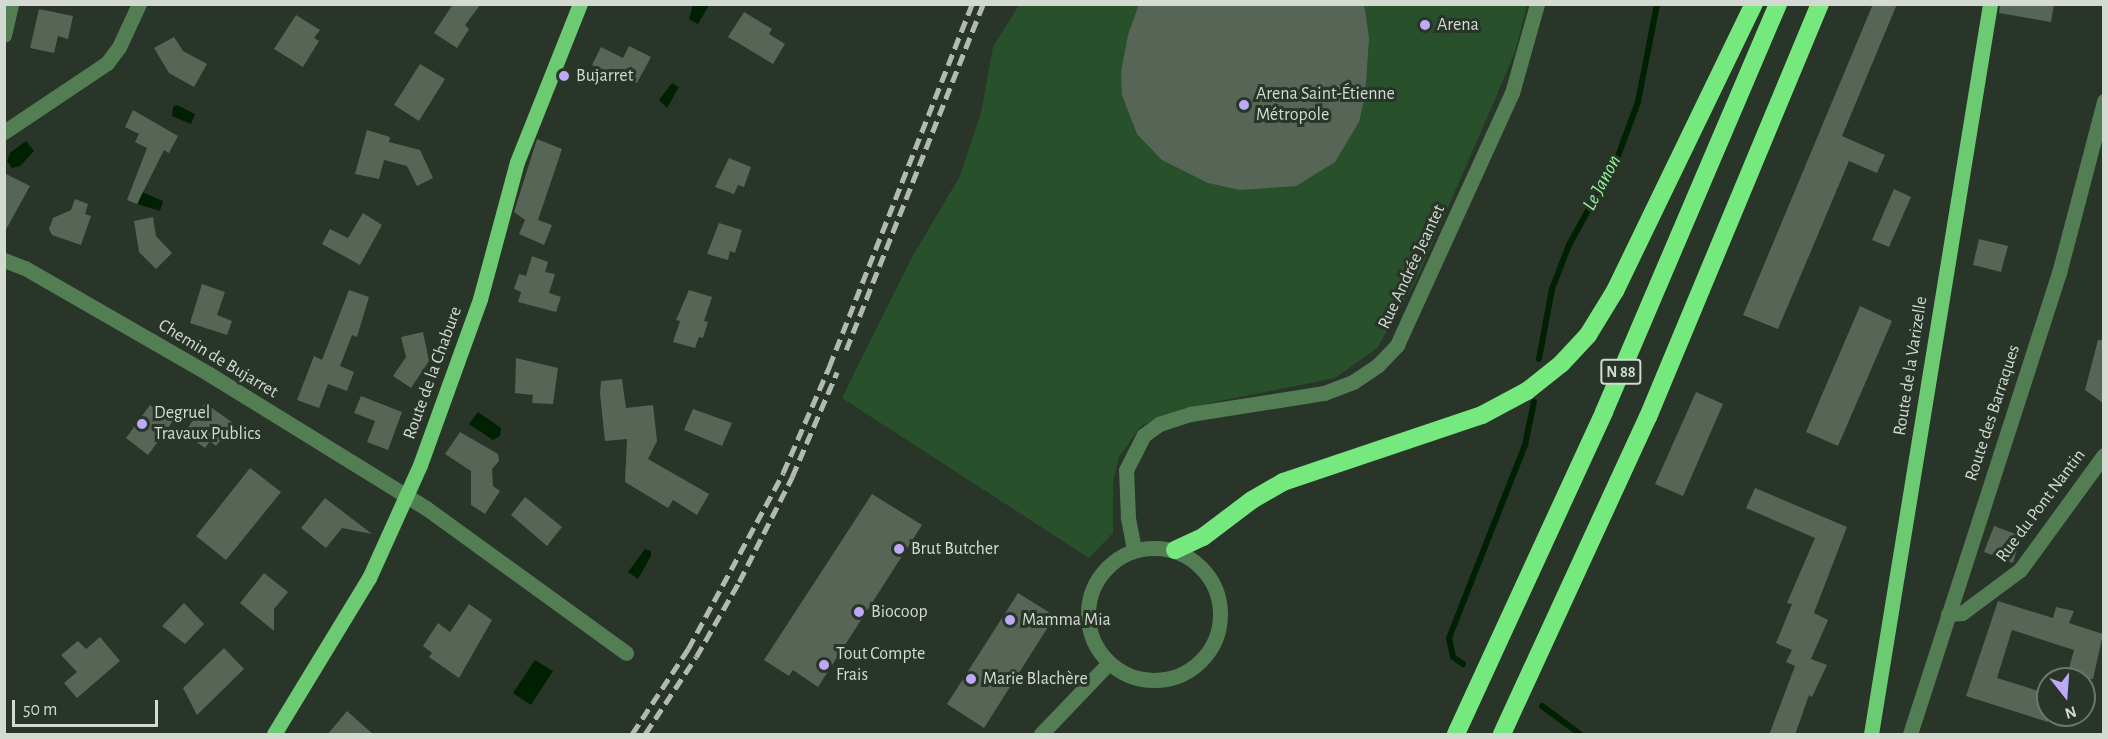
<!DOCTYPE html>
<html>
<head>
<meta charset="utf-8">
<style>
	body { margin:0 }
	#map { position:relative; width:2108px; height:739px; overflow:hidden; background:#283528; font-family:"Alegreya Sans",sans-serif }
	div>[style] { position:absolute }
	.green>* { inset:0; background:#28512b }
	.water>* { inset:0; background:#002002 }
	.stream>* { height:6px; margin:-3px; padding:0 3px; transform-origin:3px; border-radius:3px; background:#002002 }
	.building>* { inset:0; background:#576557 }
	.minor>* { height:15px; margin:-7.5px; padding:0 7.5px; transform-origin:7.5px; border-radius:7.5px; background:#537e54 }
	.minor>.ring { margin:-7.5px; padding:0; box-sizing:content-box; background:none; border:15px solid #537e54; border-radius:50% }
	.major>* { height:15px; margin:-7.5px; padding:0 7.5px; transform-origin:7.5px; border-radius:7.5px; background:#6cca73 }
	.highway>* { height:18px; margin:-9px; padding:0 9px; transform-origin:9px; border-radius:9px; background:#75e97e }
	.rail>* { height:4.5px; margin-top:-2.25px; transform-origin:0; background:repeating-linear-gradient(90deg,#b1bab1 0 12px,transparent 0 18px) }
	.dots>* { width:16px; height:16px; translate:-50% -50%; box-sizing:border-box; border:3px solid #283528; border-radius:50% }
	span { translate:-50% -50%; white-space:nowrap; text-align:center; line-height:1.15; -webkit-text-stroke:6px #283528; paint-order:stroke }
	.shield-label span { padding:2px 4px; background:#283528; border:2px solid; border-radius:4px; -webkit-text-stroke-width:0 }
	.shield-label { font-size:16px; color:#d2dad2; font-weight:700 }
	.poi-label { font-size:18px; color:#d2dad2 }
	.left { translate:0 -50%; text-align:left }
	.street-label { font-size:18px; color:#d2dad2 }
	.water-label { font-size:20px; color:#95f29a; font-style:italic }
	.frame { position:absolute; inset:0; border:6px solid #d2dad2; pointer-events:none }
	.north { position:absolute; left:2036px; top:667px; width:60px; height:60px; box-sizing:border-box; background:#283528; border:2px solid #6c776c; border-radius:50%; rotate:163deg; font-size:16px; font-weight:700; line-height:24px; text-align:center; color:#d2dad2 }
	.north::after { content:''; display:block; margin:auto; width:21px; height:27px; background:#bda9f5; clip-path:polygon(50% 0,100% 100%,50% 72%,0 100%) }
	.scale { position:absolute; left:12px; top:700px; width:146px; height:27px; box-sizing:border-box; border:3px solid #d2dad2; border-top:0; padding-left:8px; font-size:18px; line-height:21px; white-space:nowrap; color:#d2dad2; -webkit-text-stroke:4px #283528; paint-order:stroke }
</style>
</head>
<body>
<div id="map">
	<div class="green">
		<div style="clip-path:polygon(1019px 5px,1527px 5px,1515px 52px,1490px 111px,1415px 283px,1377px 348px,1335px 378px,1185px 408px,1141px 426px,1119px 457px,1113px 482px,1113px 533px,1089px 558px,842px 398px,911px 259px,960px 176px,981px 113px,993px 47px)"></div>
	</div>
	<div class="water">
		<div style="clip-path:polygon(693px 5px,709px 5px,698px 24px,689px 19px)"></div>
		<div style="clip-path:polygon(672px 83px,679px 87px,667px 108px,659px 100px)"></div>
		<div style="clip-path:polygon(177px 105px,195px 114px,191px 124px,172px 116px,173px 107px)"></div>
		<div style="clip-path:polygon(26px 141px,34px 151px,20px 166px,12px 168px,7px 161px,10px 153px)"></div>
		<div style="clip-path:polygon(142px 192px,163px 201px,160px 211px,138px 204px)"></div>
		<div style="clip-path:polygon(478px 412px,501px 428px,500px 436px,493px 440px,469px 424px)"></div>
		<div style="clip-path:polygon(645px 549px,651px 551px,651px 556px,638px 579px,628px 572px)"></div>
		<div style="clip-path:polygon(535px 660px,553px 671px,531px 705px,513px 693px)"></div>
	</div>
	<div class="stream">
		<div style="left:1539px;top:359px;width:71px;rotate:-79.5deg"></div>
		<div style="left:1552px;top:289px;width:47px;rotate:-68.9deg"></div>
		<div style="left:1569px;top:245px;width:102px;rotate:-61.2deg"></div>
		<div style="left:1618px;top:156px;width:58px;rotate:-69.7deg"></div>
		<div style="left:1638px;top:102px;width:100px;rotate:-79deg"></div>
		<div style="left:1463px;top:664px;width:12px;rotate:-145deg"></div>
		<div style="left:1453px;top:657px;width:19px;rotate:-102deg"></div>
		<div style="left:1449px;top:638px;width:207px;rotate:-68.5deg"></div>
		<div style="left:1525px;top:445px;width:44px;rotate:-78.2deg"></div>
		<div style="left:1542px;top:706px;width:47px;rotate:36.4deg"></div>
	</div>
	<div class="building">
		<div style="clip-path:polygon(453px 4px,481px 4px,465px 25px,469px 29px,457px 48px,434px 33px)"></div>
		<div style="clip-path:polygon(1139px 4px,1364px 4px,1369px 38px,1365px 96px,1359px 122px,1335px 162px,1296px 186px,1240px 190px,1208px 183px,1162px 160px,1137px 134px,1122px 95px,1121px 72px,1128px 35px)"></div>
		<div style="clip-path:polygon(1873px 4px,1897px 4px,1842px 136px,1885px 155px,1877px 173px,1849px 161px,1778px 329px,1743px 315px)"></div>
		<div style="clip-path:polygon(2000px 4px,2054px 4px,2051px 22px,1999px 13px)"></div>
		<div style="clip-path:polygon(39px 9px,73px 16px,68px 39px,58px 36px,54px 53px,30px 48px)"></div>
		<div style="clip-path:polygon(744px 12px,772px 29px,769px 34px,785px 44px,773px 64px,728px 37px)"></div>
		<div style="clip-path:polygon(296px 15px,320px 30px,314px 38px,319px 41px,303px 67px,274px 49px)"></div>
		<div style="clip-path:polygon(174px 37px,183px 51px,207px 64px,194px 87px,169px 73px,154px 48px)"></div>
		<div style="clip-path:polygon(629px 46px,651px 57px,637px 83px,592px 65px,601px 47px,623px 58px)"></div>
		<div style="clip-path:polygon(420px 64px,445px 79px,419px 121px,394px 105px)"></div>
		<div style="clip-path:polygon(133px 110px,178px 136px,169px 153px,164px 150px,137px 204px,127px 200px,147px 148px,135px 142px,139px 134px,125px 127px)"></div>
		<div style="clip-path:polygon(367px 130px,390px 137px,389px 142px,420px 150px,433px 178px,417px 186px,407px 166px,384px 160px,379px 179px,355px 174px)"></div>
		<div style="clip-path:polygon(537px 139px,562px 149px,538px 220px,552px 225px,544px 245px,519px 234px,525px 220px,514px 212px)"></div>
		<div style="clip-path:polygon(729px 158px,751px 167px,744px 187px,738px 185px,734px 194px,715px 187px)"></div>
		<div style="clip-path:polygon(4px 173px,30px 186px,4px 233px)"></div>
		<div style="clip-path:polygon(1894px 189px,1911px 197px,1889px 247px,1872px 240px)"></div>
		<div style="clip-path:polygon(75px 199px,88px 204px,85px 214px,91px 216px,81px 245px,52px 235px,49px 229px,53px 218px,71px 210px)"></div>
		<div style="clip-path:polygon(363px 213px,382px 225px,360px 265px,322px 244px,330px 229px,348px 238px)"></div>
		<div style="clip-path:polygon(153px 217px,156px 236px,172px 253px,156px 269px,139px 252px,134px 221px)"></div>
		<div style="clip-path:polygon(719px 223px,742px 230px,735px 253px,730px 251px,728px 260px,707px 254px)"></div>
		<div style="clip-path:polygon(1979px 239px,2008px 246px,2001px 272px,1973px 265px)"></div>
		<div style="clip-path:polygon(532px 256px,548px 262px,545px 272px,555px 274px,549px 293px,561px 297px,556px 312px,518px 302px,521px 292px,514px 289px,519px 274px,526px 276px)"></div>
		<div style="clip-path:polygon(202px 284px,225px 292px,217px 315px,232px 321px,227px 335px,190px 323px)"></div>
		<div style="clip-path:polygon(349px 290px,369px 297px,357px 337px,352px 335px,340px 366px,354px 372px,347px 391px,328px 384px,319px 408px,297px 400px,314px 356px,322px 360px)"></div>
		<div style="clip-path:polygon(689px 290px,712px 297px,704px 321px,708px 322px,703px 338px,699px 337px,695px 348px,673px 342px,680px 321px,676px 320px)"></div>
		<div style="clip-path:polygon(1860px 306px,1892px 321px,1838px 446px,1806px 432px)"></div>
		<div style="clip-path:polygon(423px 332px,429px 361px,411px 388px,393px 376px,406px 357px,401px 337px)"></div>
		<div style="clip-path:polygon(2098px 340px,2103px 340px,2103px 403px,2085px 390px)"></div>
		<div style="clip-path:polygon(516px 358px,558px 368px,553px 404px,532px 403px,533px 395px,515px 393px)"></div>
		<div style="clip-path:polygon(622px 379px,626px 408px,653px 405px,657px 441px,648px 459px,709px 494px,697px 515px,673px 500px,668px 508px,625px 482px,627px 439px,605px 441px,600px 394px,601px 381px)"></div>
		<div style="clip-path:polygon(1696px 392px,1723px 404px,1683px 496px,1655px 484px)"></div>
		<div style="clip-path:polygon(361px 396px,402px 412px,388px 450px,367px 442px,375px 421px,354px 413px)"></div>
		<div style="clip-path:polygon(205px 403px,233px 423px,216px 446px,210px 441px,205px 448px,184px 433px)"></div>
		<div style="clip-path:polygon(150px 405px,173px 421px,148px 455px,126px 438px)"></div>
		<div style="clip-path:polygon(693px 409px,732px 423px,722px 446px,684px 430px)"></div>
		<div style="clip-path:polygon(460px 432px,498px 454px,499px 461px,492px 469px,493px 486px,500px 491px,485px 514px,471px 505px,471px 471px,445px 454px)"></div>
		<div style="clip-path:polygon(250px 468px,281px 492px,226px 560px,196px 536px)"></div>
		<div style="clip-path:polygon(1755px 488px,1847px 527px,1814px 613px,1828px 620px,1811px 659px,1827px 665px,1812px 697px,1809px 695px,1795px 735px,1769px 735px,1795px 666px,1786px 662px,1792px 650px,1776px 643px,1792px 604px,1787px 603px,1815px 538px,1746px 508px)"></div>
		<div style="clip-path:polygon(872px 494px,922px 525px,818px 687px,793px 670px,789px 676px,764px 660px)"></div>
		<div style="clip-path:polygon(525px 497px,562px 527px,547px 546px,511px 515px)"></div>
		<div style="clip-path:polygon(325px 498px,372px 534px,342px 528px,326px 548px,301px 528px)"></div>
		<div style="clip-path:polygon(1994px 526px,2021px 536px,2013px 563px,1984px 552px)"></div>
		<div style="clip-path:polygon(264px 573px,288px 592px,274px 609px,274px 631px,240px 603px)"></div>
		<div style="clip-path:polygon(1018px 593px,1055px 616px,984px 728px,947px 704px)"></div>
		<div style="clip-path:polygon(1998px 601px,2053px 618px,2056px 607px,2074px 611px,2069px 623px,2103px 634px,2093px 679px,2066px 679px,2074px 650px,2012px 630px,1997px 678px,2048px 694px,2048px 722px,1966px 696px)"></div>
		<div style="clip-path:polygon(184px 603px,204px 624px,185px 644px,162px 626px)"></div>
		<div style="clip-path:polygon(469px 604px,492px 620px,459px 678px,429px 657px,432px 653px,423px 646px,438px 623px,450px 632px)"></div>
		<div style="clip-path:polygon(100px 637px,120px 661px,77px 698px,64px 683px,77px 672px,61px 655px,78px 641px,86px 649px)"></div>
		<div style="clip-path:polygon(224px 648px,244px 669px,197px 715px,183px 688px)"></div>
		<div style="clip-path:polygon(347px 711px,374px 735px,327px 735px)"></div>
	</div>
	<div class="minor">
		<div style="left:4px;top:35px;width:32px;rotate:-77deg"></div>
		<div style="left:4px;top:132px;width:124px;rotate:-33.8deg"></div>
		<div style="left:107px;top:63px;width:20px;rotate:-53deg"></div>
		<div style="left:119px;top:47px;width:47px;rotate:-65.1deg"></div>
		<div style="left:4px;top:260px;width:22px;rotate:21deg"></div>
		<div style="left:25px;top:268px;width:212px;rotate:29.9deg"></div>
		<div style="left:209px;top:374px;width:255px;rotate:31.7deg"></div>
		<div style="left:426px;top:508px;width:247px;rotate:35.9deg"></div>
		<div class="ring" style="left:1088px;top:548px;width:117px;height:117px"></div>
		<div style="left:1134px;top:549px;width:33px;rotate:-101deg"></div>
		<div style="left:1128px;top:517px;width:47px;rotate:-92.4deg"></div>
		<div style="left:1126px;top:470px;width:39px;rotate:-63deg"></div>
		<div style="left:1144px;top:435px;width:19px;rotate:-36deg"></div>
		<div style="left:1159px;top:424px;width:33px;rotate:-18deg"></div>
		<div style="left:1190px;top:414px;width:136px;rotate:-8.9deg"></div>
		<div style="left:1324px;top:393px;width:31px;rotate:-21deg"></div>
		<div style="left:1353px;top:382px;width:30px;rotate:-34deg"></div>
		<div style="left:1378px;top:365px;width:28px;rotate:-46deg"></div>
		<div style="left:1397px;top:345px;width:277px;rotate:-65.5deg"></div>
		<div style="left:1512px;top:93px;width:92px;rotate:-74.3deg"></div>
		<div style="left:1948px;top:614px;width:14px;rotate:-4deg"></div>
		<div style="left:1962px;top:613px;width:72px;rotate:-36.6deg"></div>
		<div style="left:2020px;top:570px;width:142px;rotate:-53.9deg"></div>
		<div style="left:1041px;top:734px;width:97px;rotate:-46.3deg"></div>
		<div style="left:1910px;top:734px;width:484px;rotate:-72.1deg"></div>
		<div style="left:2059px;top:273px;width:178px;rotate:-75.3deg"></div>
	</div>
	<div class="major">
		<div style="left:274px;top:734px;width:183px;rotate:-58.7deg"></div>
		<div style="left:369px;top:578px;width:124px;rotate:-65.7deg"></div>
		<div style="left:420px;top:465px;width:177px;rotate:-70.1deg"></div>
		<div style="left:480px;top:299px;width:142px;rotate:-74.9deg"></div>
		<div style="left:517px;top:162px;width:170px;rotate:-68.3deg"></div>
		<div style="left:1871px;top:734px;width:740px;rotate:-80.74deg"></div>
	</div>
	<div class="highway">
		<div style="left:1175px;top:550px;width:31px;rotate:-25deg"></div>
		<div style="left:1203px;top:537px;width:61px;rotate:-37.1deg"></div>
		<div style="left:1252px;top:500px;width:36px;rotate:-30deg"></div>
		<div style="left:1283px;top:482px;width:210px;rotate:-18.6deg"></div>
		<div style="left:1482px;top:415px;width:51px;rotate:-28.1deg"></div>
		<div style="left:1527px;top:391px;width:43px;rotate:-38.5deg"></div>
		<div style="left:1561px;top:364px;width:40px;rotate:-47deg"></div>
		<div style="left:1588px;top:335px;width:52px;rotate:-58.5deg"></div>
		<div style="left:1615px;top:291px;width:319px;rotate:-64.2deg"></div>
		<div style="left:1456px;top:734px;width:354px;rotate:-65.3deg"></div>
		<div style="left:1604px;top:412px;width:444px;rotate:-66.9deg"></div>
		<div style="left:1502px;top:734px;width:349px;rotate:-65.3deg"></div>
		<div style="left:1648px;top:417px;width:447px;rotate:-67.4deg"></div>
	</div>
	<div class="rail">
		<div style="left:846px;top:350px;width:372px;rotate:-68.4deg"></div>
		<div style="left:632px;top:734px;width:102px;rotate:-56.6deg"></div>
		<div style="left:688px;top:649px;width:200px;rotate:-61.6deg"></div>
		<div style="left:783px;top:473px;width:116px;rotate:-66.5deg"></div>
		<div style="left:829px;top:367px;width:390px;rotate:-68.5deg"></div>
		<div style="left:645px;top:734px;width:92px;rotate:-56.5deg"></div>
		<div style="left:696px;top:657px;width:86px;rotate:-60.2deg"></div>
		<div style="left:739px;top:582px;width:118px;rotate:-63.2deg"></div>
		<div style="left:792px;top:477px;width:114px;rotate:-66.8deg"></div>
	</div>
	<div class="dots">
		<div style="left:1425px;top:25px;background:#bda9f5"></div>
		<div style="left:564px;top:76px;background:#bda9f5"></div>
		<div style="left:1244px;top:105px;background:#bda9f5"></div>
		<div style="left:142px;top:424px;background:#bda9f5"></div>
		<div style="left:899px;top:549px;background:#bda9f5"></div>
		<div style="left:859px;top:612px;background:#bda9f5"></div>
		<div style="left:1010px;top:620px;background:#bda9f5"></div>
		<div style="left:824px;top:665px;background:#bda9f5"></div>
		<div style="left:971px;top:679px;background:#bda9f5"></div>
	</div>
	<div class="shield-label">
		<span style="left:1621px;top:372px">N 88</span>
	</div>
	<div class="poi-label">
		<span class="left" style="left:1437px;top:25px">Arena</span>
		<span class="left" style="left:576px;top:76px">Bujarret</span>
		<span class="left" style="left:1256px;top:105px">Arena Saint-Étienne<br>Métropole</span>
		<span class="left" style="left:154px;top:424px">Degruel<br>Travaux Publics</span>
		<span class="left" style="left:911px;top:549px">Brut Butcher</span>
		<span class="left" style="left:871px;top:612px">Biocoop</span>
		<span class="left" style="left:1022px;top:620px">Mamma Mia</span>
		<span class="left" style="left:836px;top:665px">Tout Compte<br>Frais</span>
		<span class="left" style="left:983px;top:679px">Marie Blachère</span>
	</div>
	<div class="street-label">
		<span style="left:1412px;top:267px;rotate:-65deg">Rue Andrée Jeantet</span>
		<span style="left:218px;top:359px;rotate:31deg">Chemin de Bujarret</span>
		<span style="left:1911px;top:366px;rotate:-81deg">Route de la Varizelle</span>
		<span style="left:433px;top:373px;rotate:-70deg">Route de la Chabure</span>
		<span style="left:1993px;top:413px;rotate:-72deg">Route des Barraques</span>
		<span style="left:2041px;top:506px;rotate:-53deg">Rue du Pont Nantin</span>
	</div>
	<div class="water-label">
		<span style="left:1602px;top:183px;rotate:-62deg">Le Janon</span>
	</div>
	<div class="frame"></div>
	<div class="north">N</div>
	<div class="scale">50 m</div>
</div>
</body>
</html>
